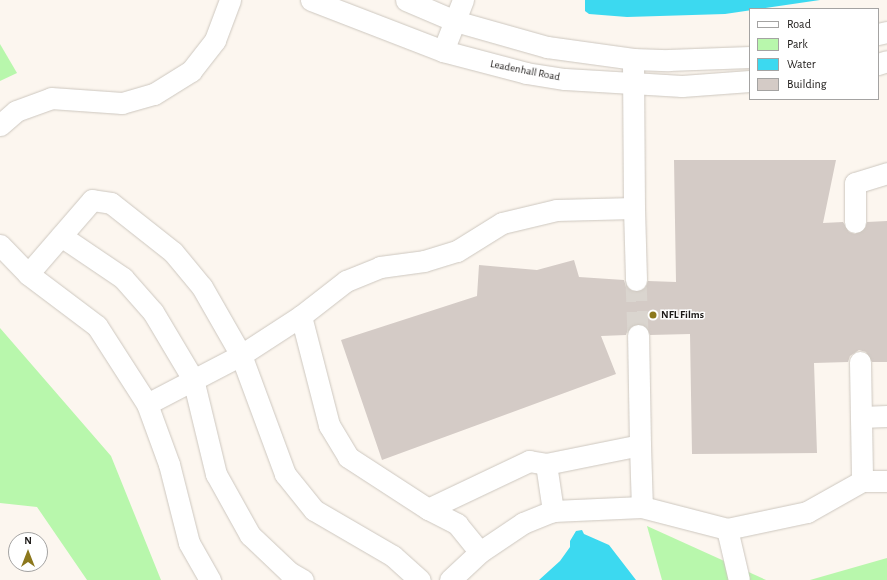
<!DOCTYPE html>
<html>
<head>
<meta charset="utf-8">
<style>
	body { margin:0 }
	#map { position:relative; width:887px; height:580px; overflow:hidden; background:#fcf6ef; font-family:"Alegreya Sans",sans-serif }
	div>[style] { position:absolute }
	.green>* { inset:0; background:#b8f7ac }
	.water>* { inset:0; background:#3cd9f0 }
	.building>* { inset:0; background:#d4cbc6 }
	.minor-tunnel>* { height:21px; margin-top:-10.5px; transform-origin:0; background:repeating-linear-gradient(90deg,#dad5cf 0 21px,transparent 0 31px) }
	.roads { filter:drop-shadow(0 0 1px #cdc7bf) drop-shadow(0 0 1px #cdc7bf) }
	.minor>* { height:21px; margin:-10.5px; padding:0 10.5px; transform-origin:10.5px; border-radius:10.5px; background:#fff }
	.dots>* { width:11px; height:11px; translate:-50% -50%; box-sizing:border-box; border:2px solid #fff; border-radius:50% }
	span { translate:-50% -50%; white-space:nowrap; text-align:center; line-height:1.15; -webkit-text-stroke:3px #fff; paint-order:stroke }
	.street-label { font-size:11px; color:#1c1917 }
	.poi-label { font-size:11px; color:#1c1917; font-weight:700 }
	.left { translate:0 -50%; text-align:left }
	.legend { position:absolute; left:749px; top:8px; width:130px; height:92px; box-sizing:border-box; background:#fff; border:1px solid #a4a3a2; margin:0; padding:5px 7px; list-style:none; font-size:12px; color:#1c1917 }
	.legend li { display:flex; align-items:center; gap:8px; height:20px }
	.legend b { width:20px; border:1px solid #a4a3a2 }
	.north { position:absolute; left:8px; top:532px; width:40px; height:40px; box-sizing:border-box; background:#fff; border:1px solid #a4a3a2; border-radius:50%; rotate:0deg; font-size:11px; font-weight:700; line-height:16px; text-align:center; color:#1c1917 }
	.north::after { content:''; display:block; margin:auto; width:14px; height:18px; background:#8c781d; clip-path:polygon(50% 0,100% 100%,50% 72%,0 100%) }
</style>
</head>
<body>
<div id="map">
	<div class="green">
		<div style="clip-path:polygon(0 44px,17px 73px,0 81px)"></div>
		<div style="clip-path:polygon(0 328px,111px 456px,161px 580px,87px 580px,37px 507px,0 503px)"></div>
		<div style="clip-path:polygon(647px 526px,766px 580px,662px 580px)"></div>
		<div style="clip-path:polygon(887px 558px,887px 580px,810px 580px)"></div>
	</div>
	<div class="water">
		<div style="clip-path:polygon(585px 0,820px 0,725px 14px,627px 17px,589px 14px,585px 11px)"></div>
		<div style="clip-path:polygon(582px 530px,584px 534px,609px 545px,636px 580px,539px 580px,560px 561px,570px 547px,570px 541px,576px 531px)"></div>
	</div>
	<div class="building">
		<div style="clip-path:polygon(674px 160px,836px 160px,823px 223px,843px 222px,849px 232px,855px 234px,865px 228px,867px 222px,887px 221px,887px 362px,872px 362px,866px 352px,859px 350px,850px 356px,848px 362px,814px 363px,817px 453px,692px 454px,690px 334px,650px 335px,644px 325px,637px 323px,628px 329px,626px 335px,601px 336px,616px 374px,382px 460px,341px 340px,477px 296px,479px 265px,537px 270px,574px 260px,579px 277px,624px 280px,626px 287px,636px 292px,643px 290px,648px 281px,676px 282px)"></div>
	</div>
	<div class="minor-tunnel">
		<div style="left:636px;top:280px;width:55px;rotate:87.9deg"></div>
	</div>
	<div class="roads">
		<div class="minor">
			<div style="left:311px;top:0;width:142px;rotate:21.1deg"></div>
			<div style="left:443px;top:51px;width:86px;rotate:14.8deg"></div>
			<div style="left:526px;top:73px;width:39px;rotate:9deg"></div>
			<div style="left:565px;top:79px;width:117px;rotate:3.4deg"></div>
			<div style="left:682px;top:86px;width:68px;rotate:-4.2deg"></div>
			<div style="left:406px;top:0;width:53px;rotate:23.2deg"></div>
			<div style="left:455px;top:21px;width:96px;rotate:15.8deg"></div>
			<div style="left:547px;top:47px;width:87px;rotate:7.9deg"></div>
			<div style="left:633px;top:59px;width:35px;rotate:2deg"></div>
			<div style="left:668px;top:60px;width:82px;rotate:-2.1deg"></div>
			<div style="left:878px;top:34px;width:9px;rotate:-13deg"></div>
			<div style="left:443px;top:51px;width:55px;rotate:-68.6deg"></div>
			<div style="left:878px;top:64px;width:9px;rotate:-18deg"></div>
			<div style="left:0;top:125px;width:21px;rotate:-41deg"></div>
			<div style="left:16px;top:111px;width:37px;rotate:-20deg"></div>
			<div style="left:51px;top:98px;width:71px;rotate:4deg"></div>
			<div style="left:122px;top:103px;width:33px;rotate:-16deg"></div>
			<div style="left:154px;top:94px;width:44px;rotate:-31.9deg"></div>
			<div style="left:191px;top:71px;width:39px;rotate:-52deg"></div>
			<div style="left:215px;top:40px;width:43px;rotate:-69.4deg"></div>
			<div style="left:634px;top:208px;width:72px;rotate:88.4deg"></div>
			<div style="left:855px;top:222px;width:39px;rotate:-90deg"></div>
			<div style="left:855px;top:183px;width:34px;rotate:-17deg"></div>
			<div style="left:61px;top:236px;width:75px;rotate:34.1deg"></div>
			<div style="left:123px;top:278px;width:45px;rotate:48.6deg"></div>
			<div style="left:153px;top:312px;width:78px;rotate:59.2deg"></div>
			<div style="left:193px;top:379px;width:98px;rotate:76.4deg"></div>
			<div style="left:216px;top:474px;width:70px;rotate:60.9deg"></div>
			<div style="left:250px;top:535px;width:54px;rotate:43.5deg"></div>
			<div style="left:289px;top:572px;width:16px;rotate:30deg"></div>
			<div style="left:0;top:245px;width:40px;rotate:46deg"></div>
			<div style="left:28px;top:274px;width:86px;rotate:37deg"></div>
			<div style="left:97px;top:326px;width:93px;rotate:57.3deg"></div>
			<div style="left:147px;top:404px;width:64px;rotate:69.9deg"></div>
			<div style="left:169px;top:464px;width:81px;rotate:75.8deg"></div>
			<div style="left:189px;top:543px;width:43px;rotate:60.4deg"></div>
			<div style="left:28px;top:274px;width:98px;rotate:-49.1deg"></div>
			<div style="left:92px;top:200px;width:19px;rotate:9deg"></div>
			<div style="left:111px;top:203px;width:79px;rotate:38.3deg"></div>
			<div style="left:173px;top:252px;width:45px;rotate:50.4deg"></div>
			<div style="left:202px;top:287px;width:78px;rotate:60.2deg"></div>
			<div style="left:241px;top:355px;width:127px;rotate:69.7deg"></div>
			<div style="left:285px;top:474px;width:46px;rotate:51.1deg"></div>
			<div style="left:314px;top:510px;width:91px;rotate:30.2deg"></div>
			<div style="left:393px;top:556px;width:36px;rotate:42deg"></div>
			<div style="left:301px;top:316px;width:113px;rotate:75.6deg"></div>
			<div style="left:329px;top:425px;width:37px;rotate:59deg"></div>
			<div style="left:348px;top:457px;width:95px;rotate:33deg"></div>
			<div style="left:428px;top:509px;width:33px;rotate:27deg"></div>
			<div style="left:457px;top:524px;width:36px;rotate:51deg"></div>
			<div style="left:860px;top:362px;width:119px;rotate:89deg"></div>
			<div style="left:147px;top:404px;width:106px;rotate:-27.5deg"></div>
			<div style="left:241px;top:355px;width:72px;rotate:-33deg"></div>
			<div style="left:301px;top:316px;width:57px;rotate:-37.9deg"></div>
			<div style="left:346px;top:281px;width:37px;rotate:-22deg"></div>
			<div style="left:380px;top:267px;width:44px;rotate:-7.8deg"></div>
			<div style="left:424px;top:261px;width:34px;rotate:-17deg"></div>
			<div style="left:457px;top:251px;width:53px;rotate:-31.9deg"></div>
			<div style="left:502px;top:223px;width:56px;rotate:-13.5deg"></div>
			<div style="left:556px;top:210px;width:78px;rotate:-1.5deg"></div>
			<div style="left:634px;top:208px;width:149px;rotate:-90.4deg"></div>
			<div style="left:861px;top:417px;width:26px;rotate:-2deg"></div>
			<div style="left:640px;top:445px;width:62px;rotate:88.2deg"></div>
			<div style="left:546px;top:464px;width:48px;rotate:81.5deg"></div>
			<div style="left:428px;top:509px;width:112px;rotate:-25.4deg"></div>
			<div style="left:529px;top:461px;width:17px;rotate:10deg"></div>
			<div style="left:546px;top:464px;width:96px;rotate:-11.4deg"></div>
			<div style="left:640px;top:445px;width:110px;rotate:-91deg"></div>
			<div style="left:727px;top:529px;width:52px;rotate:76.8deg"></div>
			<div style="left:450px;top:580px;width:41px;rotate:-43deg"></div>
			<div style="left:480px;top:552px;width:52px;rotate:-34deg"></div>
			<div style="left:523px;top:523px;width:32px;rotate:-22deg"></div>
			<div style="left:553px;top:511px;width:89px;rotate:-2.6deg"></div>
			<div style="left:642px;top:507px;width:88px;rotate:14.5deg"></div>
			<div style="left:727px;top:529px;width:82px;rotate:-12deg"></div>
			<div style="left:807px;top:512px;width:63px;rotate:-29.4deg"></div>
			<div style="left:862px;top:481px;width:25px"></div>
		</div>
	</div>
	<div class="dots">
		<div style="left:653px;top:315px;background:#8c781d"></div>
	</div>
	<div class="street-label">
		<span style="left:525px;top:71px;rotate:11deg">Leadenhall Road</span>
	</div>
	<div class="poi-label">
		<span class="left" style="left:661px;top:315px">NFL Films</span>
	</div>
	<ul class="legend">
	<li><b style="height:5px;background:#fff"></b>Road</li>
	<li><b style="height:11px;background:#b8f7ac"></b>Park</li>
	<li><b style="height:11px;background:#3cd9f0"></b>Water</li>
	<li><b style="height:11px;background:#d4cbc6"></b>Building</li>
	</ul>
	<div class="north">N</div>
</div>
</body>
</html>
